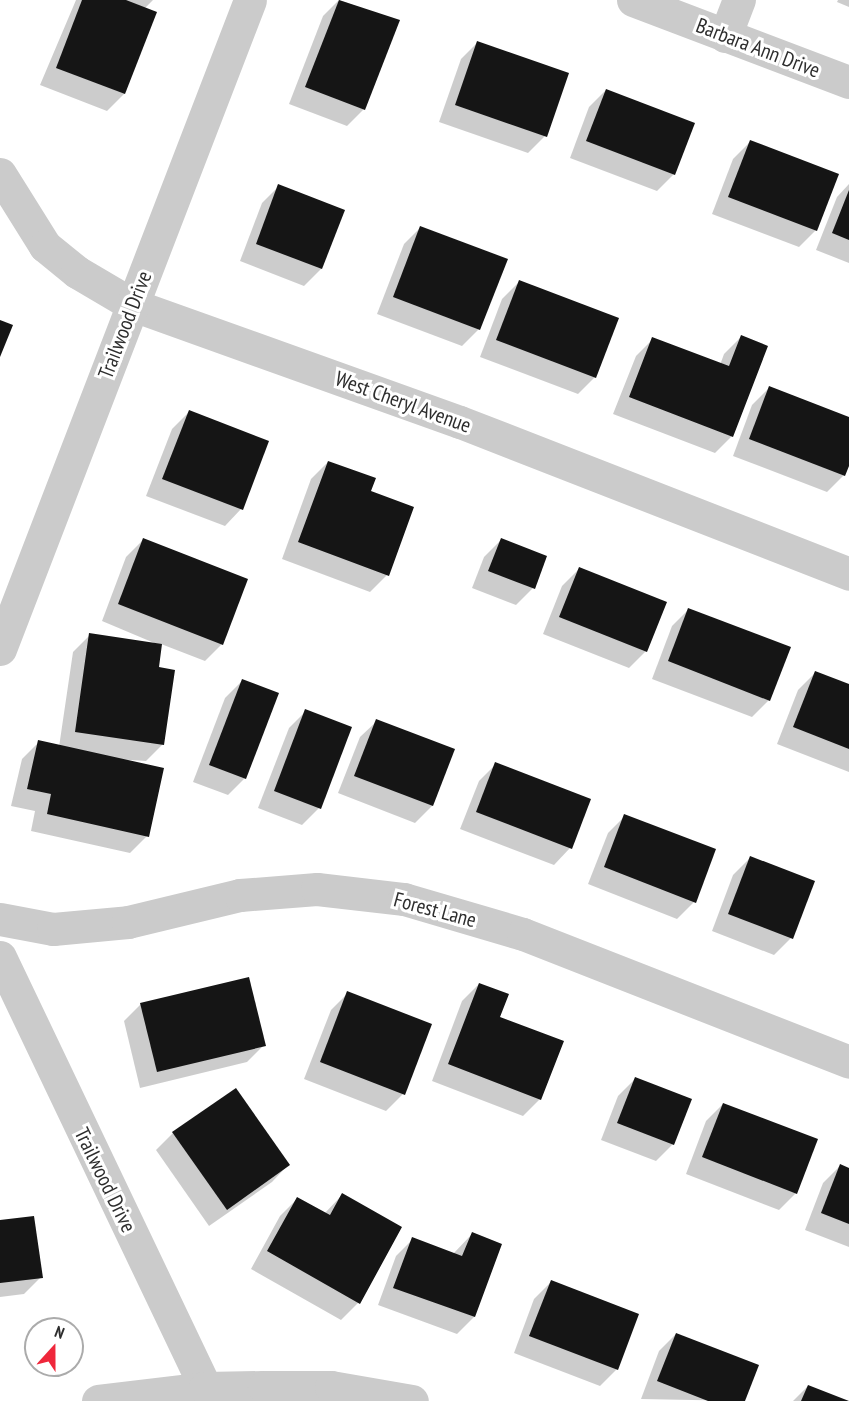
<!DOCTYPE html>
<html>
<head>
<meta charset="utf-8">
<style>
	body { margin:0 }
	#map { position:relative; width:849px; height:1401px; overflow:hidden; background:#fff; font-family:"PT Sans Narrow",sans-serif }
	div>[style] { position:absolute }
	.shadow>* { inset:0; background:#0003 }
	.building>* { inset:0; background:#151515 }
	.minor>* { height:33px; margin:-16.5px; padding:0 16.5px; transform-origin:16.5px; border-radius:16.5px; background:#cbcbcb }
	span { translate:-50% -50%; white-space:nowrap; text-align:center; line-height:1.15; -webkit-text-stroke:6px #fff; paint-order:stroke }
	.street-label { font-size:21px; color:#2e2e2e }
	.north { position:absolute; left:24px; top:1317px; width:60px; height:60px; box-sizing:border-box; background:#fff; border:2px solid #ababab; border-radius:50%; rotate:21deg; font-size:16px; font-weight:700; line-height:24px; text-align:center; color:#2e2e2e }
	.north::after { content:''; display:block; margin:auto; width:21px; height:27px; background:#ef273b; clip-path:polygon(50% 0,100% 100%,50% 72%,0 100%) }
</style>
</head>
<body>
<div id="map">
	<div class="shadow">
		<div style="clip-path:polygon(76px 0,153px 0,144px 9px,155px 13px,124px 94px,107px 111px,40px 85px)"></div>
		<div style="clip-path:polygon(339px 0,398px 21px,364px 109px,347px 126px,289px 104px,323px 16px)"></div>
		<div style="clip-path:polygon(838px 0,849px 0,849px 7px,837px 2px)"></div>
		<div style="clip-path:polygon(478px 42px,545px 136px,528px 153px,439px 122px,461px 59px)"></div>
		<div style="clip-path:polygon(606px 90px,674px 174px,657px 191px,570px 158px,589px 107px)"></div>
		<div style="clip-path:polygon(750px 142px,816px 230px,799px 247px,712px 214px,733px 159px)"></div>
		<div style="clip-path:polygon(849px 184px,849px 263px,816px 250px,837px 197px)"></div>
		<div style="clip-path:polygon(279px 186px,343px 211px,321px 269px,304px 286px,240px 261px,262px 203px)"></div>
		<div style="clip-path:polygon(421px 227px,479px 329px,462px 346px,377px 314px,404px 244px)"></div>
		<div style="clip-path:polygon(519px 282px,595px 377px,578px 394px,480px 357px,502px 299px)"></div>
		<div style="clip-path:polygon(741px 337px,732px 436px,715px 453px,613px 414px,636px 356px,653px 339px,720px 365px,724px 354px)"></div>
		<div style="clip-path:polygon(769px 388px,849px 419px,849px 462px,844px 475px,827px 492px,733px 456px,752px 405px)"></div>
		<div style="clip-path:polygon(189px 412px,241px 509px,225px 526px,146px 496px,172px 429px)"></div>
		<div style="clip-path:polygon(328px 462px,369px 492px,387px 575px,370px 592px,282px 559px,311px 479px)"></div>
		<div style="clip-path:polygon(143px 540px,222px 644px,205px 661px,161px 644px,157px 669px,163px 744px,146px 761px,114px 759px,147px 836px,130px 853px,31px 831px,35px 811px,11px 806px,22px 759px,39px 742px,59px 747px,73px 652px,90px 635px,159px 645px,102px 621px,126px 557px)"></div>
		<div style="clip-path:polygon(501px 540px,533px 588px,516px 605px,472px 588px,484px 557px)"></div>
		<div style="clip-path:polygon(579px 569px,646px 651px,629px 668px,543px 634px,562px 586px)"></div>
		<div style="clip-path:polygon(689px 609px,769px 700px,752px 717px,652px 679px,672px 626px)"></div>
		<div style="clip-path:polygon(815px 673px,849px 686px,849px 772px,777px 744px,798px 690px)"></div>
		<div style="clip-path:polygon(242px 681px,245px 778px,228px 795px,193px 782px,225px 698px)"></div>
		<div style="clip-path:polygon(306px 711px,319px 808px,302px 825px,258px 808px,289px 728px)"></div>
		<div style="clip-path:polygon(377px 721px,453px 750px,432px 806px,415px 823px,338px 793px,360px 737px)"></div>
		<div style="clip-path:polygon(496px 764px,570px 848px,554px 865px,460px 829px,479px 781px)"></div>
		<div style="clip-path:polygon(625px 816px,694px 902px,677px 919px,588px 884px,608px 833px)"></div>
		<div style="clip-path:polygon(750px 858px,791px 938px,774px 955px,712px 931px,733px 875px)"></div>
		<div style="clip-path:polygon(479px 984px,540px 1099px,523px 1116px,432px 1081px,462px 1001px)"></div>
		<div style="clip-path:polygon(348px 993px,403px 1094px,386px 1111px,304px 1079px,331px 1010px)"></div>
		<div style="clip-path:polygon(141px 1004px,264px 1045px,247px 1062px,140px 1088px,124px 1021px)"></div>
		<div style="clip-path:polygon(635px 1079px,673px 1144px,656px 1161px,601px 1140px,618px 1096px)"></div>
		<div style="clip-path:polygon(723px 1104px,796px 1193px,779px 1210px,686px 1174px,706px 1121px)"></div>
		<div style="clip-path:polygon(173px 1133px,288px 1165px,272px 1182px,209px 1226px,156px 1150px)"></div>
		<div style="clip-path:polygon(840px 1166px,849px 1169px,849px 1247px,805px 1230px,823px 1183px)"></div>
		<div style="clip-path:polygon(342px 1195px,358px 1303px,341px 1320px,251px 1269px,280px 1216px,297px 1199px,324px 1214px)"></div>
		<div style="clip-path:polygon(0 1222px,41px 1277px,24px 1294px,0 1297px)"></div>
		<div style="clip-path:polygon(472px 1234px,500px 1245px,474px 1317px,457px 1334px,378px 1305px,396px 1256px,413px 1239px,453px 1254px)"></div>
		<div style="clip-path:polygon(551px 1282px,617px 1369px,600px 1386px,514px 1353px,534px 1299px)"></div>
		<div style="clip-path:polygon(676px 1334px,743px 1401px,641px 1399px,659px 1351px)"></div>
		<div style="clip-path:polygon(808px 1386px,846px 1401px,793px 1401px)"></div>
	</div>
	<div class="building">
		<div style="clip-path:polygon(82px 0,126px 0,157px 12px,125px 94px,56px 68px)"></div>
		<div style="clip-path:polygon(339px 0,400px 20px,365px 110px,305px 87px)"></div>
		<div style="clip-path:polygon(477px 41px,569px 73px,547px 137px,455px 105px)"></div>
		<div style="clip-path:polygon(606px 89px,695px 123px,675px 175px,586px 141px)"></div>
		<div style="clip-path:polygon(750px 140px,839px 174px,817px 231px,728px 197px)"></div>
		<div style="clip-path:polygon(278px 184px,345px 210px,322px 269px,256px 244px)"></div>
		<div style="clip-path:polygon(849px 190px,849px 240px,832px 233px)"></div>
		<div style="clip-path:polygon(420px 226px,508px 259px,480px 330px,393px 297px)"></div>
		<div style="clip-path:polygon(519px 280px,619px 318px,596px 378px,496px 340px)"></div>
		<div style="clip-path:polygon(0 320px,13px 325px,0 357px)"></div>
		<div style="clip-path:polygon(741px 335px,768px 346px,733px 437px,629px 397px,652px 337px,729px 366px)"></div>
		<div style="clip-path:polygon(769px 386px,849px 417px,849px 466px,845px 476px,749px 439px)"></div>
		<div style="clip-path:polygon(189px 410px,269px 441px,243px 510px,162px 479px)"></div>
		<div style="clip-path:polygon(328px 461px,376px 478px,371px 491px,414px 507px,389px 576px,298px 542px)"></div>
		<div style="clip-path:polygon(143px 538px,248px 579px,223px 645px,118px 604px)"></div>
		<div style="clip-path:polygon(501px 538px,547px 556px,535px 589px,488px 571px)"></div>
		<div style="clip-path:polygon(579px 567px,667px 602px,647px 652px,559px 617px)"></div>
		<div style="clip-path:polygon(688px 608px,791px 647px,770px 701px,668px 661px)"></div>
		<div style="clip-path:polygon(89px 633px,162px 644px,159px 667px,175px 670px,164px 745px,75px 732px)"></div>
		<div style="clip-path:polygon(815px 671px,849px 684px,849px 749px,793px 727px)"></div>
		<div style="clip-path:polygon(242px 679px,279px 693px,246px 779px,209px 765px)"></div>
		<div style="clip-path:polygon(305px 709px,352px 727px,321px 809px,274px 791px)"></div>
		<div style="clip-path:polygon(376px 719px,455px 749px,433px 806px,354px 776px)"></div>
		<div style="clip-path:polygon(38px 740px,164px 768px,149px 837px,47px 814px,51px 794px,27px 789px)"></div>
		<div style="clip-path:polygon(495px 762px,591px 799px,572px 849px,476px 812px)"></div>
		<div style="clip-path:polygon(624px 814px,716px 849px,696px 903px,604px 867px)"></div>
		<div style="clip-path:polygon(750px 856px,815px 881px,793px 939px,728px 914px)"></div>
		<div style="clip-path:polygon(249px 977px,266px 1046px,157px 1072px,140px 1003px)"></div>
		<div style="clip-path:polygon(479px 983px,509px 994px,500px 1017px,564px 1041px,541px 1100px,448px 1064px)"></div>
		<div style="clip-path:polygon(347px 991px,432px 1024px,405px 1095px,320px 1062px)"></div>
		<div style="clip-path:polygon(635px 1077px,692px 1099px,674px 1145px,617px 1123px)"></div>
		<div style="clip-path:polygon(236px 1088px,290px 1165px,227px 1210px,172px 1132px)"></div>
		<div style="clip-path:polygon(723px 1103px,818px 1139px,797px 1194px,702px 1157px)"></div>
		<div style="clip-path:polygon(840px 1164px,849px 1168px,849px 1224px,821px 1213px)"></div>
		<div style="clip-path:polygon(342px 1193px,402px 1227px,360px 1304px,267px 1251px,297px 1197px,330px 1215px)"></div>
		<div style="clip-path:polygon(34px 1216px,43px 1278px,0 1283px,0 1220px)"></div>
		<div style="clip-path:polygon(472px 1232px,502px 1244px,475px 1317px,393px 1288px,412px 1237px,462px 1256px)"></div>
		<div style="clip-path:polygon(551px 1280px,639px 1314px,618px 1370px,529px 1336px)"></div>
		<div style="clip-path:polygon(676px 1333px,759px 1365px,745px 1401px,708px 1401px,657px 1381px)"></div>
		<div style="clip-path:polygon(808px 1385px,849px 1401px,801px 1401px)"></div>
	</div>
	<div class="minor">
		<div style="left:633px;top:0;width:231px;rotate:20.8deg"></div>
		<div style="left:725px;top:36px;width:39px;rotate:-69deg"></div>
		<div style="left:0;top:174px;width:85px;rotate:58deg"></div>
		<div style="left:45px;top:246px;width:41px;rotate:39.1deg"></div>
		<div style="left:77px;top:272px;width:65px;rotate:30.5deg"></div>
		<div style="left:133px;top:305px;width:347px;rotate:19.7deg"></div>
		<div style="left:460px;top:422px;width:418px;rotate:21.3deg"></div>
		<div style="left:0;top:649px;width:695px;rotate:-68.93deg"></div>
		<div style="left:0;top:919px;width:54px;rotate:10.7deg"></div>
		<div style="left:53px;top:929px;width:75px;rotate:-5.3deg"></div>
		<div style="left:128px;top:922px;width:115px;rotate:-13.6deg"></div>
		<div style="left:240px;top:895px;width:77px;rotate:-4.5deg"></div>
		<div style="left:317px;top:889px;width:88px;rotate:6.6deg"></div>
		<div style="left:404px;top:899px;width:124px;rotate:16.4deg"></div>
		<div style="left:523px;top:934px;width:350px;rotate:21.4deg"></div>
		<div style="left:0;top:957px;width:492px;rotate:64.5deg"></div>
		<div style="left:98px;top:1401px;width:108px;rotate:-6.9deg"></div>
		<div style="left:205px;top:1388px;width:59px;rotate:-1deg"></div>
		<div style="left:264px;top:1387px;width:67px"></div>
		<div style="left:331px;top:1387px;width:82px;rotate:9.8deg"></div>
	</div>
	<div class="street-label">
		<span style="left:758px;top:48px;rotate:21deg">Barbara Ann Drive</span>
		<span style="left:125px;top:325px;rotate:-69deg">Trailwood Drive</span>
		<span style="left:403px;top:402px;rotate:20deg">West Cheryl Avenue</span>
		<span style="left:435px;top:910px;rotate:15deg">Forest Lane</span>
		<span style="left:105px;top:1180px;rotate:64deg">Trailwood Drive</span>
	</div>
	<div class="north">N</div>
</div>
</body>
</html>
